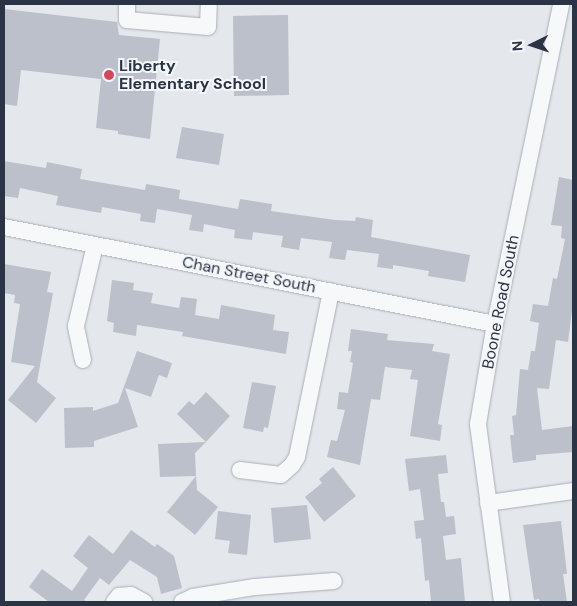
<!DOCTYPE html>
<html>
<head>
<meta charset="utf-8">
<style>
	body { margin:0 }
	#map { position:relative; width:577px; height:606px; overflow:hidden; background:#e4e7ec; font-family:"DM Sans",sans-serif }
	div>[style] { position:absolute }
	.building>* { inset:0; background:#bbc0ca }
	.roads { filter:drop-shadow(0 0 1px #a9aeb7) drop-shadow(0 0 1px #a9aeb7) }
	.minor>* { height:16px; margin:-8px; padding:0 8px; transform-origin:8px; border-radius:8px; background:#f7f8fa }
	.dots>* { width:14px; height:14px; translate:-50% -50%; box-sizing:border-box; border:2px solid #f4f6f9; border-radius:50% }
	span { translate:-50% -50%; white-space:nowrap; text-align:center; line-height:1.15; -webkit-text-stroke:4px #f4f6f9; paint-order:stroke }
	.poi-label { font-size:16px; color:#2b3445; font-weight:700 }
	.left { translate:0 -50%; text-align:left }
	.street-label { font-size:16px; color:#2b3445 }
	.frame { position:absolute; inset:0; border:5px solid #2b3445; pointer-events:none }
	.north { position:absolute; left:507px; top:20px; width:50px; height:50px; -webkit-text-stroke:4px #f4f6f9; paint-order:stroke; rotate:266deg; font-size:14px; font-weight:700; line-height:20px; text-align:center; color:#2b3445 }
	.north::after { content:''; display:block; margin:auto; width:18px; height:22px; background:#2b3445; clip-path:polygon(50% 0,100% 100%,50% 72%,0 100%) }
</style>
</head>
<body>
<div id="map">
	<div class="building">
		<div style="clip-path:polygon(4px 9px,117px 22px,119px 35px,160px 39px,150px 139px,118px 134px,118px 131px,96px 128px,101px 79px,21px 70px,17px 106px,4px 104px)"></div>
		<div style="clip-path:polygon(288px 15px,289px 95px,234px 96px,233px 16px)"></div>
		<div style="clip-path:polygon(182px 127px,224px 134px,219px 165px,176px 158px)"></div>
		<div style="clip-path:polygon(4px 161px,46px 168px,47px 162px,82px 169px,80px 179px,145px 190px,146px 184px,180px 190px,179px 199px,238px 209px,240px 199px,272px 204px,271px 211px,335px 220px,355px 221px,356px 217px,373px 220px,371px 237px,470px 255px,465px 282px,428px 276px,429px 271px,393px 265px,393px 269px,377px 267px,379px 254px,347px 250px,345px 260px,329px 258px,332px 242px,301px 238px,299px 250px,281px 247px,283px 236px,253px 232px,252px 240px,234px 238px,235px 230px,204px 224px,203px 232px,189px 230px,192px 215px,157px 209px,155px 223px,140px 221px,141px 214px,102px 207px,101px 213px,56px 205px,58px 196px,20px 188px,18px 198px,4px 196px)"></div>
		<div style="clip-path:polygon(559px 177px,573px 180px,573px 303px,568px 342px,556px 340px,549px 389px,537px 388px,542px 430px,573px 426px,573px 452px,536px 455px,536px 460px,513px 463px,510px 435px,514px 435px,512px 416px,516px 415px,520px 369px,528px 370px,531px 351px,535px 351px,539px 323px,530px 321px,533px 304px,548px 306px,553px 278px,557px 279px,565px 239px,561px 238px,562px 226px,551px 225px)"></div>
		<div style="clip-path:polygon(4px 264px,51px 272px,47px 292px,53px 293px,37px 382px,56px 398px,36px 423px,8px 400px,35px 366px,11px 362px,20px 304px,14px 303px,15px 295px,4px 293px)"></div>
		<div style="clip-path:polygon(112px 280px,134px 283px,133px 290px,153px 293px,151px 303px,179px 308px,181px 297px,197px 299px,195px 315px,219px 319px,221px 305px,275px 315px,273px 330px,289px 332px,286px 354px,182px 336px,183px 332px,137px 325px,136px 336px,113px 332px,114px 323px,107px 321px)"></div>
		<div style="clip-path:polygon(351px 329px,388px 334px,387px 340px,434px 344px,432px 351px,450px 354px,438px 424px,442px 425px,440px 441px,410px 436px,418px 380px,410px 379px,412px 370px,385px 367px,380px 400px,371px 399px,360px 465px,327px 457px,331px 440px,337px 441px,345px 410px,337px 409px,339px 392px,348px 393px,353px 363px,350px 362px,352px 351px,348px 351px)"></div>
		<div style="clip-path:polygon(137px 351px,172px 363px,167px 378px,159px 375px,151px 397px,125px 388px,138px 427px,94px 441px,94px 447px,65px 448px,64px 408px,93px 407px,93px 411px,118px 403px)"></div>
		<div style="clip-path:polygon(252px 382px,276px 386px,268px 428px,264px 427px,263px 432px,243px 428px)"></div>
		<div style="clip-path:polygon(206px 392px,230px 416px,206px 442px,177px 414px,189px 401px,194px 405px)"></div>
		<div style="clip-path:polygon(206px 442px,195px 453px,196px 476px,160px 477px,158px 444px)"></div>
		<div style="clip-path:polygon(446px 455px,448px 473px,438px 474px,441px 502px,444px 502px,446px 517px,454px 516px,456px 534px,443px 536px,446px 560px,461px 558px,465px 602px,431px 602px,429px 580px,425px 581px,421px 538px,416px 539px,414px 521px,424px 520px,420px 489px,409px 491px,405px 459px)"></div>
		<div style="clip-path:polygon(333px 467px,356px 496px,324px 522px,305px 497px,322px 483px,319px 479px)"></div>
		<div style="clip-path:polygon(196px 476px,197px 490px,218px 507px,195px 535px,167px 512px)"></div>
		<div style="clip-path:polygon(307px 505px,311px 539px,274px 543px,271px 508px)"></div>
		<div style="clip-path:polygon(218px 511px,251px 515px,247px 555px,228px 553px,230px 541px,215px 539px)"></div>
		<div style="clip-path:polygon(561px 521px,567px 574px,563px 574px,567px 602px,540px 602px,539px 599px,534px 600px,523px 525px)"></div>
		<div style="clip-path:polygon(131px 530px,155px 547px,157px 544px,174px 556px,182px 588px,161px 594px,157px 577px,130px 560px,109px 585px,100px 578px,84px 600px,87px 602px,49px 602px,29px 587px,42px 569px,72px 591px,88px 568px,73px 556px,89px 535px,113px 554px)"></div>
	</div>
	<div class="roads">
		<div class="minor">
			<div style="left:127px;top:4px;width:16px;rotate:90deg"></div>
			<div style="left:127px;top:20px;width:81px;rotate:4.9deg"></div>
			<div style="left:208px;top:27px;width:23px;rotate:-88deg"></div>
			<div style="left:4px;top:227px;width:500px;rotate:11.18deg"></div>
			<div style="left:83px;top:360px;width:35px;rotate:-102deg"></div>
			<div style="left:76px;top:326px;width:83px;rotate:-76.8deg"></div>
			<div style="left:240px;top:470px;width:41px;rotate:7deg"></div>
			<div style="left:281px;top:475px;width:15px;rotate:-42deg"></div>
			<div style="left:292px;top:465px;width:9px;rotate:-58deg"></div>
			<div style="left:297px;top:457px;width:169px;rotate:-78.4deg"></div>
			<div style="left:488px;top:503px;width:86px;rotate:-8deg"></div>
			<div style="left:114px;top:602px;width:8px;rotate:-50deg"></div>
			<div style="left:119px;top:596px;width:12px;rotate:-5deg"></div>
			<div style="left:131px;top:595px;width:15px;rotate:28deg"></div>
			<div style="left:182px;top:602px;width:12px;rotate:-24deg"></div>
			<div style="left:193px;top:597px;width:63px;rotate:-9.2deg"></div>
			<div style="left:255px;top:587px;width:79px;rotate:-4.3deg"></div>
			<div style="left:502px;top:602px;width:180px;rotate:-97.7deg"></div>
			<div style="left:478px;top:424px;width:101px;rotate:-80.4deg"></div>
			<div style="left:495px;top:324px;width:327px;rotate:-78.3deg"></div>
		</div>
	</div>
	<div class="dots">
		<div style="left:109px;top:75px;background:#d1495b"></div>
	</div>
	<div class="poi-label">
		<span class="left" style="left:119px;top:75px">Liberty<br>Elementary School</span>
	</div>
	<div class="street-label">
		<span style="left:249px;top:275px;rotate:11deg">Chan Street South</span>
		<span style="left:501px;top:302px;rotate:-79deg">Boone Road South</span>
	</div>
	<div class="frame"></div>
	<div class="north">N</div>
</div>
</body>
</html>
